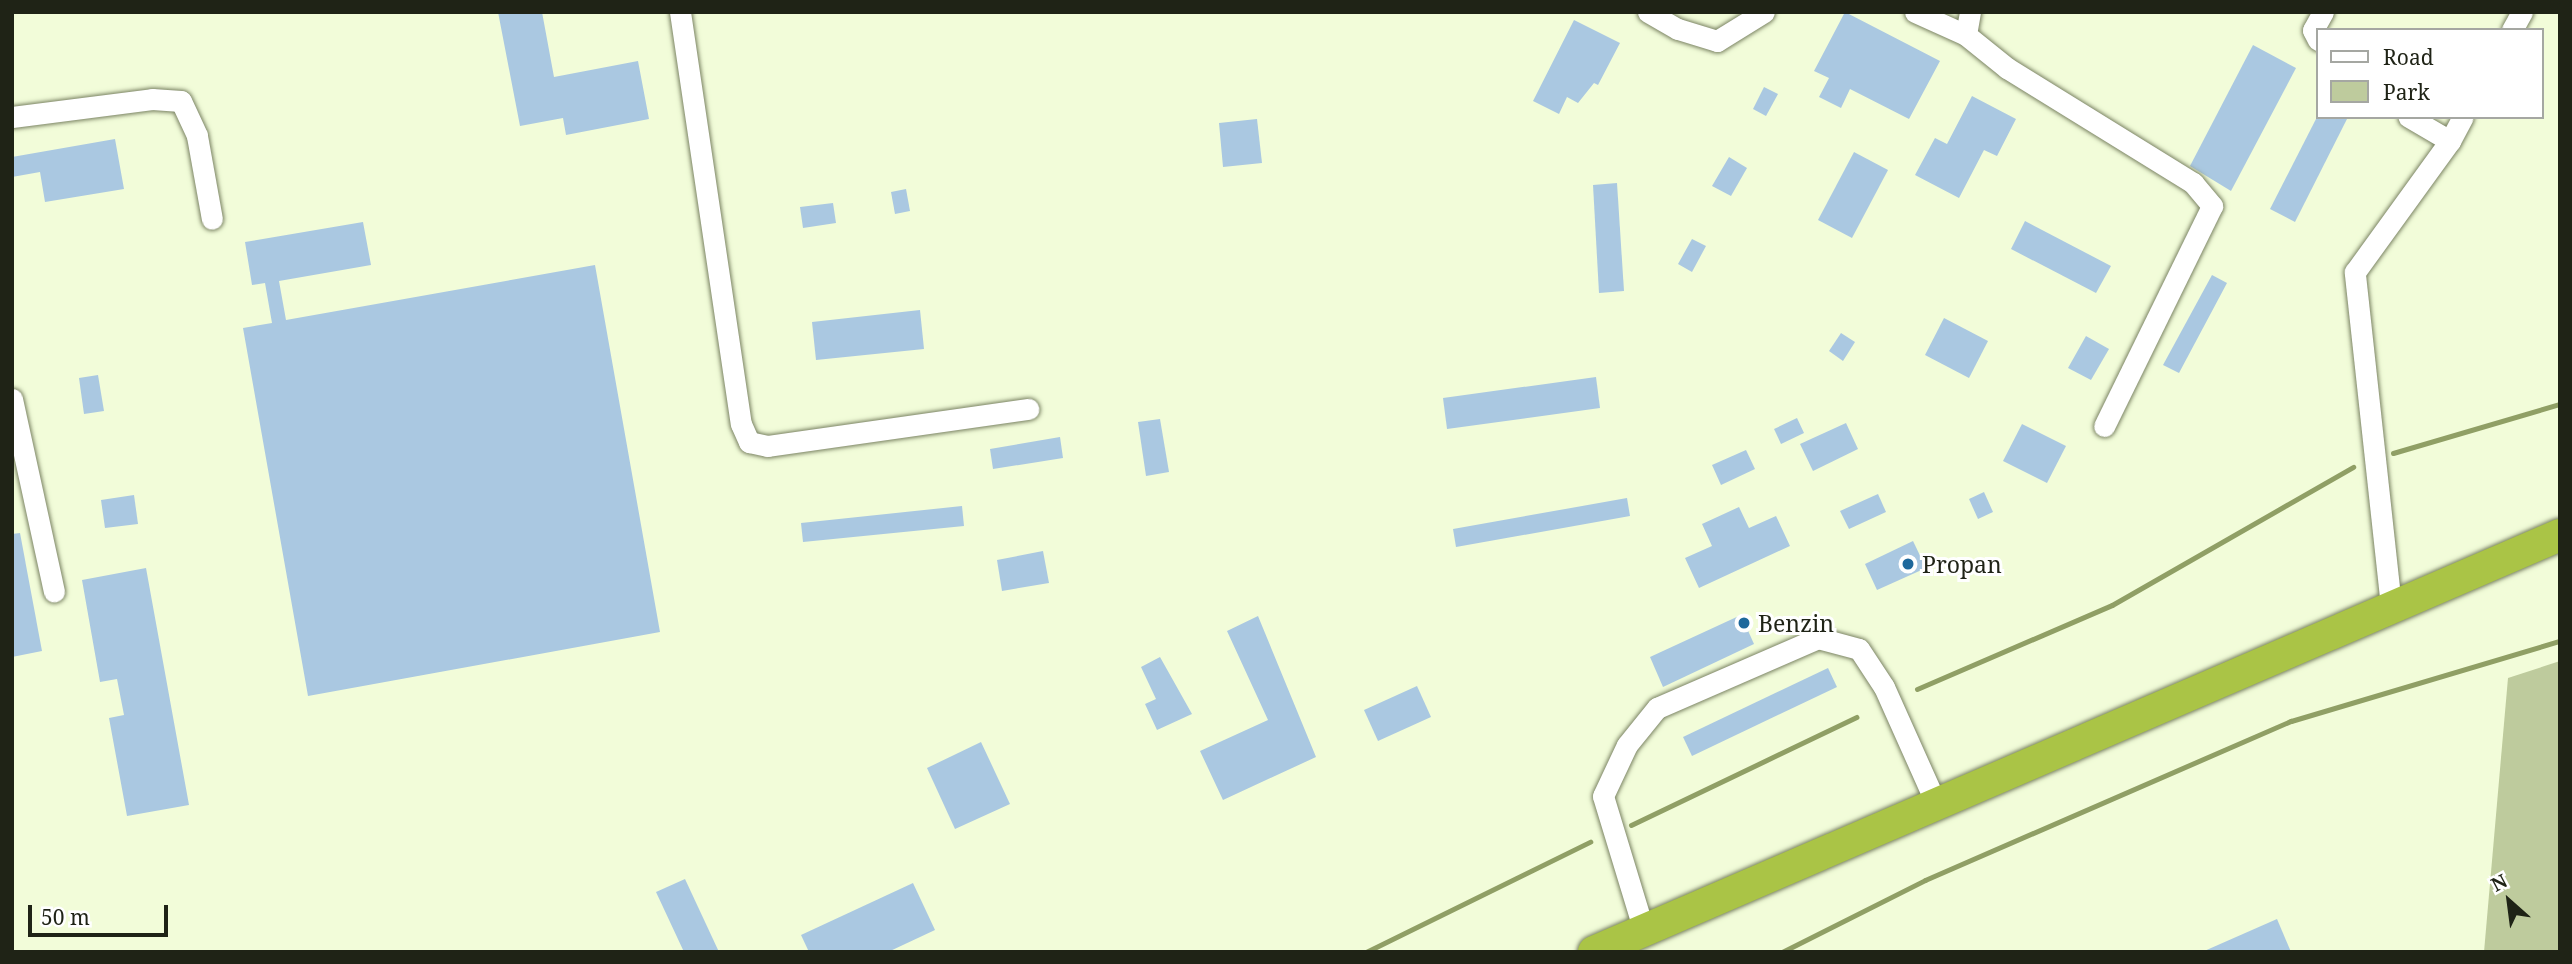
<!DOCTYPE html>
<html>
<head>
<meta charset="utf-8">
<style>
	body { margin:0 }
	#map { position:relative; width:2572px; height:964px; overflow:hidden; background:#f2fcd9; font-family:"Noto Serif",serif }
	div>[style] { position:absolute }
	.green>* { inset:0; background:#becb9d }
	.stream>* { height:5px; margin:-2.5px; padding:0 2.5px; transform-origin:2.5px; border-radius:2.5px; background:#909f65 }
	.building>* { inset:0; background:#aac8e1 }
	.roads { filter:drop-shadow(0 0 2px #7b8464) drop-shadow(0 0 2px #7b8464) }
	.minor>* { height:21px; margin:-10.5px; padding:0 10.5px; transform-origin:10.5px; border-radius:10.5px; background:#fff }
	.highway>* { height:32px; margin:-16px; padding:0 16px; transform-origin:16px; border-radius:16px; background:#aac446 }
	.dots>* { width:19px; height:19px; translate:-50% -50%; box-sizing:border-box; border:4px solid #fff; border-radius:50% }
	span { translate:-50% -50%; white-space:nowrap; text-align:center; line-height:1.15; -webkit-text-stroke:6px #fff; paint-order:stroke }
	.poi-label { font-size:23px; color:#1f2316 }
	.left { translate:0 -50%; text-align:left }
	.frame { position:absolute; inset:0; border:14px solid #1f2316; pointer-events:none }
	.legend { position:absolute; left:2316px; top:28px; width:228px; height:91px; box-sizing:border-box; background:#fff; border:2px solid #a5a7a2; margin:0; padding:9px 12px; list-style:none; font-size:21px; color:#1f2316 }
	.legend li { display:flex; align-items:center; gap:14px; height:35px }
	.legend b { width:35px; border:2px solid #a5a7a2 }
	.north { position:absolute; left:2474px; top:866px; width:70px; height:70px; -webkit-text-stroke:5px #fff; paint-order:stroke; rotate:332deg; font-size:19px; font-weight:700; line-height:28px; text-align:center; color:#1f2316 }
	.north::after { content:''; display:block; margin:auto; width:24px; height:32px; background:#1f2316; clip-path:polygon(50% 0,100% 100%,50% 72%,0 100%) }
	.scale { position:absolute; left:28px; top:905px; width:140px; height:32px; box-sizing:border-box; border:4px solid #1f2316; border-top:0; padding-left:9px; font-size:21px; line-height:24px; white-space:nowrap; color:#1f2316; -webkit-text-stroke:5px #fff; paint-order:stroke }
</style>
</head>
<body>
<div id="map">
	<div class="green">
		<div style="clip-path:polygon(2560px 661px,2560px 952px,2484px 952px,2508px 678px)"></div>
	</div>
	<div class="stream">
		<div style="left:2393px;top:453px;width:174px;rotate:-16.4deg"></div>
		<div style="left:1917px;top:689px;width:212px;rotate:-23.3deg"></div>
		<div style="left:2112px;top:605px;width:278px;rotate:-29.8deg"></div>
		<div style="left:1631px;top:825px;width:250px;rotate:-25.6deg"></div>
		<div style="left:1366px;top:952px;width:250px;rotate:-26.2deg"></div>
		<div style="left:1782px;top:952px;width:160px;rotate:-26.7deg"></div>
		<div style="left:1925px;top:880px;width:399px;rotate:-23.5deg"></div>
		<div style="left:2291px;top:721px;width:281px;rotate:-16.6deg"></div>
	</div>
	<div class="building">
		<div style="clip-path:polygon(498px 12px,542px 12px,554px 77px,638px 61px,649px 119px,566px 135px,563px 118px,520px 126px)"></div>
		<div style="clip-path:polygon(1845px 12px,1940px 61px,1909px 119px,1850px 89px,1841px 108px,1819px 97px,1829px 78px,1814px 71px)"></div>
		<div style="clip-path:polygon(1574px 20px,1620px 43px,1598px 85px,1594px 83px,1578px 103px,1567px 97px,1559px 114px,1533px 101px)"></div>
		<div style="clip-path:polygon(2253px 45px,2296px 68px,2231px 191px,2190px 166px)"></div>
		<div style="clip-path:polygon(1764px 87px,1778px 94px,1766px 116px,1753px 109px)"></div>
		<div style="clip-path:polygon(1972px 96px,2016px 119px,1997px 156px,1984px 150px,1959px 198px,1915px 175px,1935px 138px,1947px 144px)"></div>
		<div style="clip-path:polygon(2317px 117px,2348px 117px,2295px 222px,2270px 209px)"></div>
		<div style="clip-path:polygon(1257px 119px,1262px 163px,1223px 167px,1219px 123px)"></div>
		<div style="clip-path:polygon(115px 139px,124px 189px,45px 202px,40px 172px,12px 177px,12px 157px)"></div>
		<div style="clip-path:polygon(1854px 152px,1888px 170px,1852px 238px,1818px 220px)"></div>
		<div style="clip-path:polygon(1729px 157px,1747px 168px,1731px 196px,1712px 186px)"></div>
		<div style="clip-path:polygon(1617px 183px,1624px 291px,1599px 293px,1593px 185px)"></div>
		<div style="clip-path:polygon(906px 189px,910px 211px,895px 214px,891px 192px)"></div>
		<div style="clip-path:polygon(833px 203px,836px 223px,803px 228px,800px 207px)"></div>
		<div style="clip-path:polygon(2025px 221px,2111px 266px,2096px 293px,2011px 249px)"></div>
		<div style="clip-path:polygon(363px 222px,371px 265px,279px 281px,286px 320px,595px 265px,660px 632px,308px 696px,243px 328px,272px 323px,265px 283px,252px 285px,245px 242px)"></div>
		<div style="clip-path:polygon(1692px 239px,1706px 246px,1692px 272px,1678px 264px)"></div>
		<div style="clip-path:polygon(2212px 275px,2227px 283px,2179px 373px,2163px 365px)"></div>
		<div style="clip-path:polygon(920px 310px,924px 349px,816px 360px,812px 322px)"></div>
		<div style="clip-path:polygon(1944px 318px,1988px 341px,1969px 378px,1925px 355px)"></div>
		<div style="clip-path:polygon(1841px 333px,1855px 342px,1843px 361px,1829px 351px)"></div>
		<div style="clip-path:polygon(2086px 336px,2109px 349px,2091px 380px,2068px 368px)"></div>
		<div style="clip-path:polygon(98px 375px,104px 411px,84px 414px,79px 378px)"></div>
		<div style="clip-path:polygon(1596px 377px,1600px 408px,1447px 429px,1443px 398px)"></div>
		<div style="clip-path:polygon(1797px 418px,1804px 433px,1781px 444px,1774px 429px)"></div>
		<div style="clip-path:polygon(1160px 419px,1169px 472px,1146px 476px,1138px 422px)"></div>
		<div style="clip-path:polygon(1846px 423px,1858px 449px,1813px 471px,1800px 444px)"></div>
		<div style="clip-path:polygon(2022px 424px,2066px 446px,2047px 483px,2003px 461px)"></div>
		<div style="clip-path:polygon(1060px 437px,1063px 458px,993px 469px,990px 449px)"></div>
		<div style="clip-path:polygon(1746px 450px,1755px 469px,1721px 485px,1712px 465px)"></div>
		<div style="clip-path:polygon(1984px 492px,1993px 512px,1978px 519px,1969px 499px)"></div>
		<div style="clip-path:polygon(1878px 494px,1886px 512px,1849px 529px,1840px 511px)"></div>
		<div style="clip-path:polygon(134px 495px,138px 524px,105px 528px,101px 500px)"></div>
		<div style="clip-path:polygon(1627px 498px,1630px 516px,1456px 547px,1453px 529px)"></div>
		<div style="clip-path:polygon(962px 506px,964px 526px,803px 542px,801px 523px)"></div>
		<div style="clip-path:polygon(1739px 507px,1749px 528px,1776px 516px,1790px 546px,1699px 588px,1685px 558px,1712px 546px,1702px 524px)"></div>
		<div style="clip-path:polygon(20px 533px,42px 651px,12px 657px,12px 534px)"></div>
		<div style="clip-path:polygon(1913px 541px,1926px 568px,1877px 590px,1865px 564px)"></div>
		<div style="clip-path:polygon(1043px 551px,1049px 583px,1002px 591px,997px 560px)"></div>
		<div style="clip-path:polygon(146px 568px,189px 805px,127px 816px,109px 718px,124px 715px,117px 679px,100px 682px,82px 580px)"></div>
		<div style="clip-path:polygon(1741px 615px,1754px 644px,1663px 687px,1650px 657px)"></div>
		<div style="clip-path:polygon(1258px 616px,1316px 757px,1223px 800px,1200px 751px,1268px 720px,1227px 631px)"></div>
		<div style="clip-path:polygon(1160px 657px,1192px 714px,1157px 730px,1145px 704px,1156px 699px,1141px 667px)"></div>
		<div style="clip-path:polygon(1828px 668px,1837px 687px,1692px 756px,1683px 737px)"></div>
		<div style="clip-path:polygon(1417px 686px,1431px 717px,1378px 741px,1364px 710px)"></div>
		<div style="clip-path:polygon(981px 742px,1010px 804px,955px 829px,927px 768px)"></div>
		<div style="clip-path:polygon(685px 879px,719px 952px,684px 952px,656px 892px)"></div>
		<div style="clip-path:polygon(913px 883px,935px 930px,888px 952px,809px 952px,801px 935px)"></div>
		<div style="clip-path:polygon(2277px 919px,2291px 952px,2202px 952px)"></div>
	</div>
	<div class="roads">
		<div class="minor">
			<div style="left:680px;top:12px;width:416px;rotate:81.6deg"></div>
			<div style="left:741px;top:424px;width:20px;rotate:66deg"></div>
			<div style="left:749px;top:442px;width:19px;rotate:12deg"></div>
			<div style="left:768px;top:446px;width:263px;rotate:-8.1deg"></div>
			<div style="left:1648px;top:12px;width:34px;rotate:30deg"></div>
			<div style="left:1678px;top:29px;width:41px;rotate:17.1deg"></div>
			<div style="left:1717px;top:41px;width:55px;rotate:-31.7deg"></div>
			<div style="left:1915px;top:12px;width:56px;rotate:24.3deg"></div>
			<div style="left:1970px;top:12px;width:23px;rotate:100deg"></div>
			<div style="left:1966px;top:35px;width:53px;rotate:38.8deg"></div>
			<div style="left:2007px;top:68px;width:219px;rotate:31.7deg"></div>
			<div style="left:2193px;top:183px;width:30px;rotate:50deg"></div>
			<div style="left:2212px;top:206px;width:245px;rotate:116.1deg"></div>
			<div style="left:2512px;top:30px;width:21px;rotate:-61deg"></div>
			<div style="left:2318px;top:40px;width:11px;rotate:-117deg"></div>
			<div style="left:2313px;top:30px;width:21px;rotate:-61deg"></div>
			<div style="left:12px;top:117px;width:141px;rotate:-7.3deg"></div>
			<div style="left:152px;top:99px;width:29px;rotate:4deg"></div>
			<div style="left:181px;top:101px;width:38px;rotate:65deg"></div>
			<div style="left:197px;top:136px;width:84px;rotate:79.8deg"></div>
			<div style="left:2450px;top:141px;width:27px;rotate:-62deg"></div>
			<div style="left:12px;top:399px;width:197px;rotate:77.7deg"></div>
			<div style="left:2391px;top:606px;width:336px;rotate:-96.2deg"></div>
			<div style="left:2355px;top:272px;width:162px;rotate:-54.1deg"></div>
			<div style="left:2450px;top:141px;width:48px;rotate:-149.7deg"></div>
			<div style="left:1644px;top:931px;width:141px;rotate:-106.9deg"></div>
			<div style="left:1603px;top:796px;width:56px;rotate:-64.8deg"></div>
			<div style="left:1627px;top:745px;width:48px;rotate:-51deg"></div>
			<div style="left:1657px;top:708px;width:176px;rotate:-23.5deg"></div>
			<div style="left:1818px;top:638px;width:42px;rotate:15deg"></div>
			<div style="left:1859px;top:649px;width:45px;rotate:56.7deg"></div>
			<div style="left:1884px;top:687px;width:125px;rotate:65.9deg"></div>
		</div>
		<div class="highway">
			<div style="left:1594px;top:952px;width:1052px;rotate:-23.35deg"></div>
		</div>
	</div>
	<div class="dots">
		<div style="left:1908px;top:564px;background:#1e689b"></div>
		<div style="left:1744px;top:623px;background:#1e689b"></div>
	</div>
	<div class="poi-label">
		<span class="left" style="left:1922px;top:564px">Propan</span>
		<span class="left" style="left:1758px;top:623px">Benzin</span>
	</div>
	<div class="frame"></div>
	<ul class="legend">
	<li><b style="height:9px;background:#fff"></b>Road</li>
	<li><b style="height:19px;background:#becb9d"></b>Park</li>
	</ul>
	<div class="north">N</div>
	<div class="scale">50 m</div>
</div>
</body>
</html>
